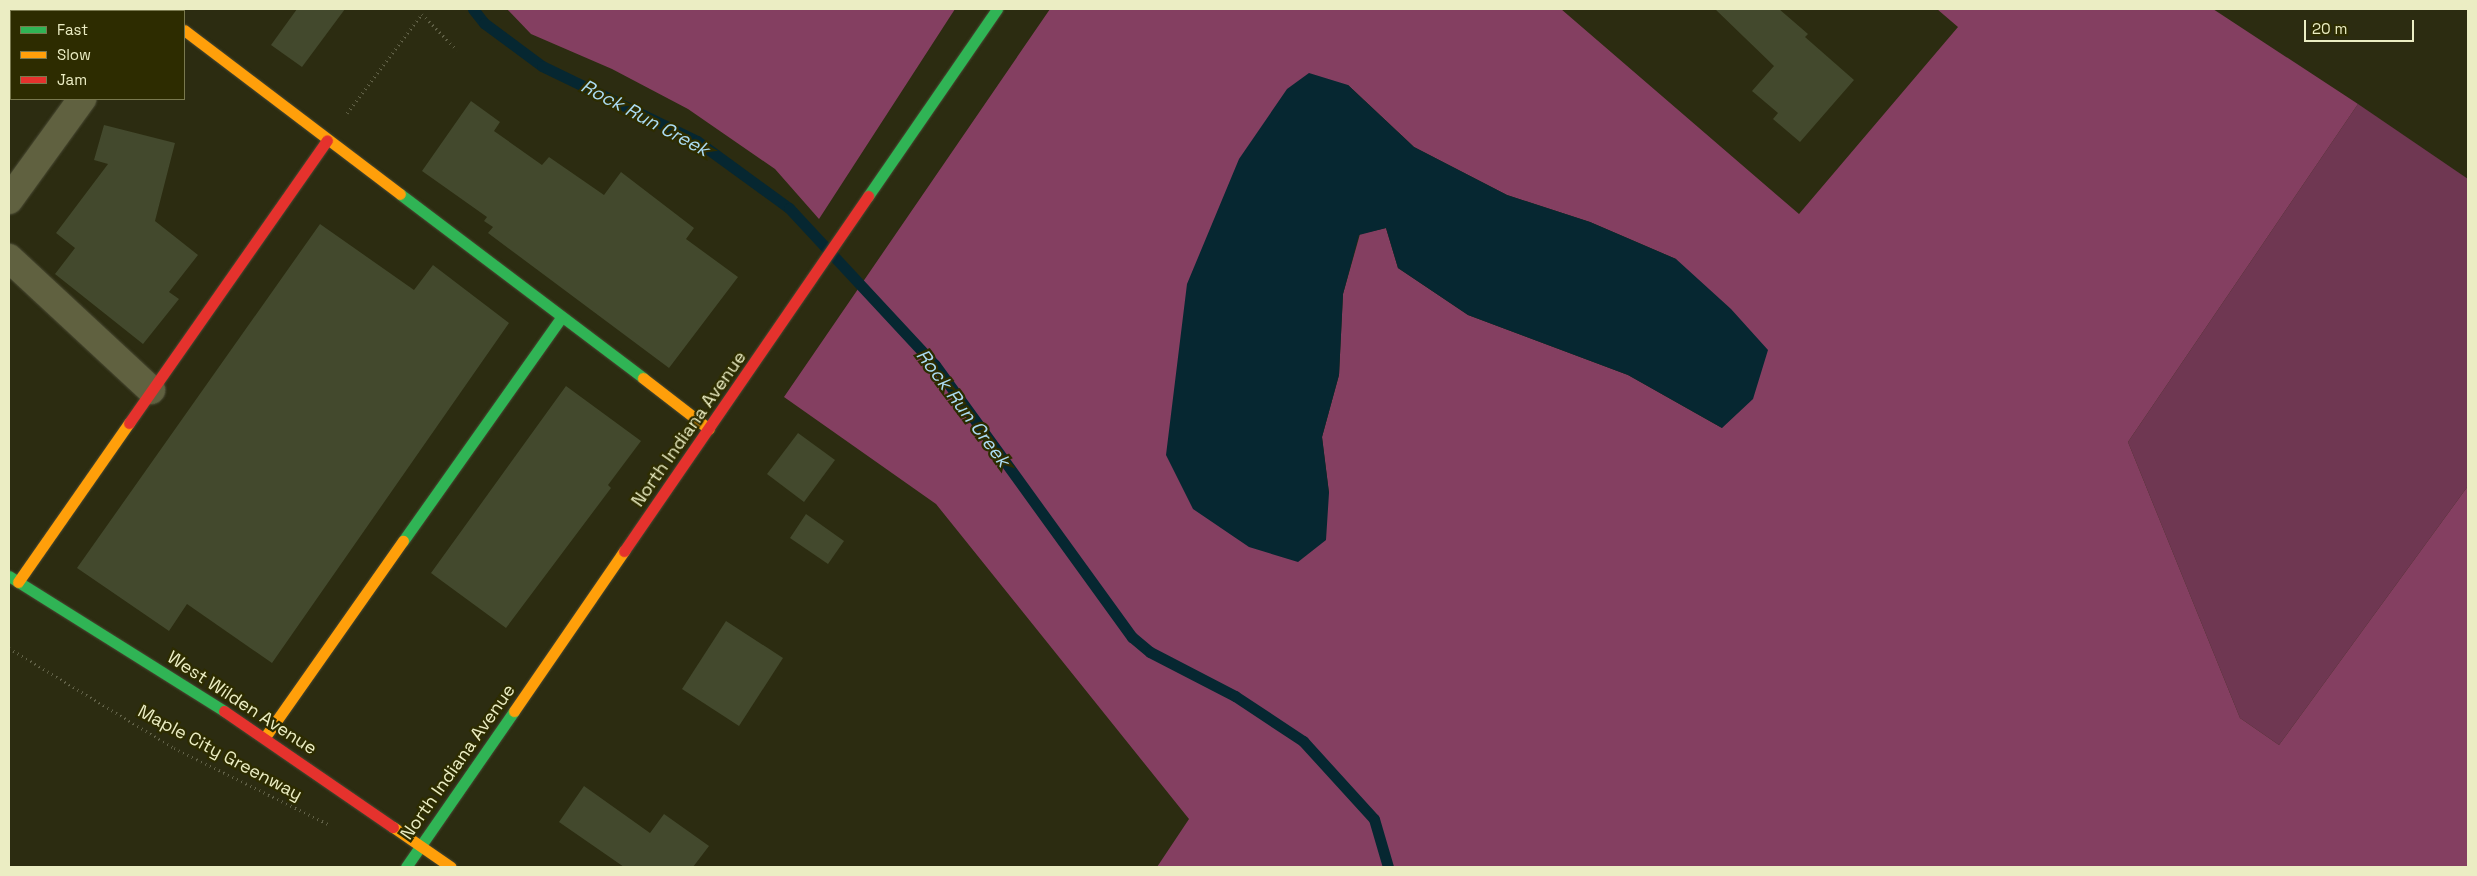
<!DOCTYPE html>
<html>
<head>
<meta charset="utf-8">
<style>
	body { margin:0 }
	#map { position:relative; width:2477px; height:876px; overflow:hidden; background:#2c2c11; font-family:"Space Grotesk",sans-serif }
	div>[style] { position:absolute }
	.green>* { inset:0; background:#6f3752 }
	.forest>* { inset:0; background:#843f61 }
	.water>* { inset:0; background:#062731 }
	.stream>* { height:11px; margin:-5.5px; padding:0 5.5px; transform-origin:5.5px; border-radius:5.5px; background:#062731 }
	.building>* { inset:0; background:#43492d }
	.path>* { height:3px; margin-top:-1.5px; transform-origin:0; background:repeating-linear-gradient(90deg,#616147 0 1px,transparent 0 5px) }
	.roads { filter:drop-shadow(0 0 1px #484832) drop-shadow(0 0 1px #484832) }
	.street>* { height:28px; margin:-14px; padding:0 14px; transform-origin:14px; border-radius:14px; background:#606140 }
	.fast>* { height:11px; margin:-5.5px; padding:0 5.5px; transform-origin:5.5px; border-radius:5.5px; background:#30b455 }
	.slow>* { height:11px; margin:-5.5px; padding:0 5.5px; transform-origin:5.5px; border-radius:5.5px; background:#ff9f0a }
	.jam>* { height:11px; margin:-5.5px; padding:0 5.5px; transform-origin:5.5px; border-radius:5.5px; background:#e5322d }
	span { translate:-50% -50%; white-space:nowrap; text-align:center; line-height:1.15; -webkit-text-stroke:4.5px #2d2c00; paint-order:stroke }
	.street-label { font-size:18px; color:#ebedc3 }
	.water-label { font-size:19px; color:#abdbf2; font-style:italic }
	.frame { position:absolute; inset:0; border:10px solid #ebedc3; pointer-events:none }
	.legend { position:absolute; left:10px; top:10px; width:175px; height:90px; box-sizing:border-box; background:#2d2c00; border:1px solid #79794e; margin:0; padding:6px 9px; list-style:none; font-size:15px; color:#ebedc3 }
	.legend li { display:flex; align-items:center; gap:10px; height:25px }
	.legend b { width:25px; border:1px solid #79794e }
	.scale { position:absolute; left:2304px; top:20px; width:110px; height:22px; box-sizing:border-box; border:2px solid #ebedc3; border-top:0; padding-left:6px; font-size:15px; line-height:18px; white-space:nowrap; color:#ebedc3; -webkit-text-stroke:4px #2d2c00; paint-order:stroke }
</style>
</head>
<body>
<div id="map">
	<div class="green">
		<div style="clip-path:polygon(2358px 104px,2468px 179px,2468px 486px,2279px 745px,2240px 718px,2128px 442px)"></div>
	</div>
	<div class="forest">
		<div style="clip-path:polygon(507px 9px,955px 9px,819px 219px,775px 169px,688px 109px,612px 69px,531px 34px)"></div>
		<div style="clip-path:polygon(evenodd,1050px 9px,1561px 9px,1799px 214px,1958px 27px,1937px 9px,2213px 9px,2358px 104px,2128px 442px,2240px 718px,2279px 745px,2468px 486px,2468px 867px,1157px 867px,1189px 819px,936px 504px,784px 397px,1050px 9px,1348px 85px,1414px 147px,1507px 195px,1590px 222px,1676px 259px,1722px 428px,1628px 375px,1468px 315px,1398px 268px,1386px 228px,1360px 234px,1343px 294px,1339px 375px,1322px 437px,1329px 493px,1193px 509px,1348px 85px)"></div>
	</div>
	<div class="water">
		<div style="clip-path:polygon(1309px 73px,1348px 85px,1414px 147px,1507px 195px,1590px 222px,1676px 259px,1731px 309px,1768px 350px,1753px 399px,1722px 428px,1628px 375px,1468px 315px,1398px 268px,1386px 228px,1359px 235px,1343px 294px,1339px 375px,1322px 437px,1329px 493px,1326px 540px,1298px 562px,1249px 547px,1193px 509px,1166px 455px,1187px 284px,1239px 159px,1287px 89px)"></div>
	</div>
	<div class="stream">
		<div style="left:473px;top:9px;width:18px;rotate:52deg"></div>
		<div style="left:484px;top:23px;width:72px;rotate:36.6deg"></div>
		<div style="left:542px;top:66px;width:172px;rotate:25.8deg"></div>
		<div style="left:697px;top:141px;width:114px;rotate:36.1deg"></div>
		<div style="left:789px;top:208px;width:214px;rotate:47.1deg"></div>
		<div style="left:935px;top:365px;width:336px;rotate:54.1deg"></div>
		<div style="left:1132px;top:637px;width:23px;rotate:40deg"></div>
		<div style="left:1150px;top:652px;width:96px;rotate:27.4deg"></div>
		<div style="left:1235px;top:696px;width:82px;rotate:33.5deg"></div>
		<div style="left:1303px;top:741px;width:105px;rotate:47.7deg"></div>
		<div style="left:1374px;top:819px;width:50px;rotate:73.7deg"></div>
	</div>
	<div class="building">
		<div style="clip-path:polygon(297px 9px,345px 9px,302px 67px,271px 45px)"></div>
		<div style="clip-path:polygon(1715px 9px,1779px 9px,1808px 34px,1805px 37px,1854px 80px,1800px 142px,1773px 119px,1778px 113px,1752px 91px,1774px 66px)"></div>
		<div style="clip-path:polygon(471px 101px,500px 122px,494px 131px,542px 165px,549px 157px,604px 195px,621px 172px,694px 228px,686px 239px,738px 277px,669px 368px,488px 233px,493px 227px,484px 221px,487px 217px,422px 171px)"></div>
		<div style="clip-path:polygon(104px 125px,175px 143px,155px 221px,198px 255px,169px 292px,179px 299px,143px 344px,55px 274px,75px 248px,56px 233px,108px 164px,94px 160px)"></div>
		<div style="clip-path:polygon(320px 224px,414px 290px,433px 265px,509px 323px,272px 663px,187px 604px,169px 631px,77px 568px)"></div>
		<div style="clip-path:polygon(566px 386px,641px 441px,608px 485px,611px 488px,506px 628px,431px 573px)"></div>
		<div style="clip-path:polygon(798px 433px,835px 460px,804px 502px,767px 474px)"></div>
		<div style="clip-path:polygon(806px 514px,844px 541px,828px 564px,790px 538px)"></div>
		<div style="clip-path:polygon(726px 621px,783px 658px,739px 726px,682px 689px)"></div>
		<div style="clip-path:polygon(584px 786px,650px 833px,664px 814px,709px 846px,693px 867px,624px 867px,559px 822px)"></div>
	</div>
	<div class="path">
		<div style="left:347px;top:113px;width:124px;rotate:-52.9deg"></div>
		<div style="left:422px;top:14px;width:50px;rotate:45.8deg"></div>
		<div style="left:9px;top:648px;width:193px;rotate:31.2deg"></div>
		<div style="left:174px;top:748px;width:172px;rotate:26.3deg"></div>
	</div>
	<div class="roads">
		<div class="street">
			<div style="left:9px;top:200px;width:125px;rotate:-54.1deg"></div>
			<div style="left:9px;top:258px;width:194px;rotate:42.9deg"></div>
		</div>
		<div class="fast">
			<div style="left:400px;top:194px;width:305px;rotate:37.1deg"></div>
			<div style="left:868px;top:196px;width:227px;rotate:-55.4deg"></div>
			<div style="left:403px;top:541px;width:272px;rotate:-54.7deg"></div>
			<div style="left:9px;top:576px;width:254px;rotate:32.1deg"></div>
			<div style="left:406px;top:867px;width:190px;rotate:-55.3deg"></div>
		</div>
		<div class="slow">
			<div style="left:184px;top:30px;width:271px;rotate:37.2deg"></div>
			<div style="left:643px;top:378px;width:83px;rotate:37.7deg"></div>
			<div style="left:18px;top:582px;width:194px;rotate:-55.1deg"></div>
			<div style="left:514px;top:711px;width:194px;rotate:-55.5deg"></div>
			<div style="left:265px;top:737px;width:240px;rotate:-54.9deg"></div>
			<div style="left:393px;top:827px;width:70px;rotate:34.6deg"></div>
		</div>
		<div class="jam">
			<div style="left:129px;top:423px;width:345px;rotate:-55deg"></div>
			<div style="left:624px;top:551px;width:431px;rotate:-55.5deg"></div>
			<div style="left:224px;top:711px;width:205px;rotate:34.5deg"></div>
		</div>
	</div>
	<div class="street-label">
		<span style="left:689px;top:429px;rotate:-55deg">North Indiana Avenue</span>
		<span style="left:242px;top:703px;rotate:33deg">West Wilden Avenue</span>
		<span style="left:220px;top:753px;rotate:28deg">Maple City Greenway</span>
		<span style="left:458px;top:762px;rotate:-55deg">North Indiana Avenue</span>
	</div>
	<div class="water-label">
		<span style="left:645px;top:118px;rotate:28deg">Rock Run Creek</span>
		<span style="left:963px;top:408px;rotate:53deg">Rock Run Creek</span>
	</div>
	<div class="frame"></div>
	<ul class="legend">
	<li><b style="height:6px;background:#30b455"></b>Fast</li>
	<li><b style="height:6px;background:#ff9f0a"></b>Slow</li>
	<li><b style="height:6px;background:#e5322d"></b>Jam</li>
	</ul>
	<div class="scale">20 m</div>
</div>
</body>
</html>
